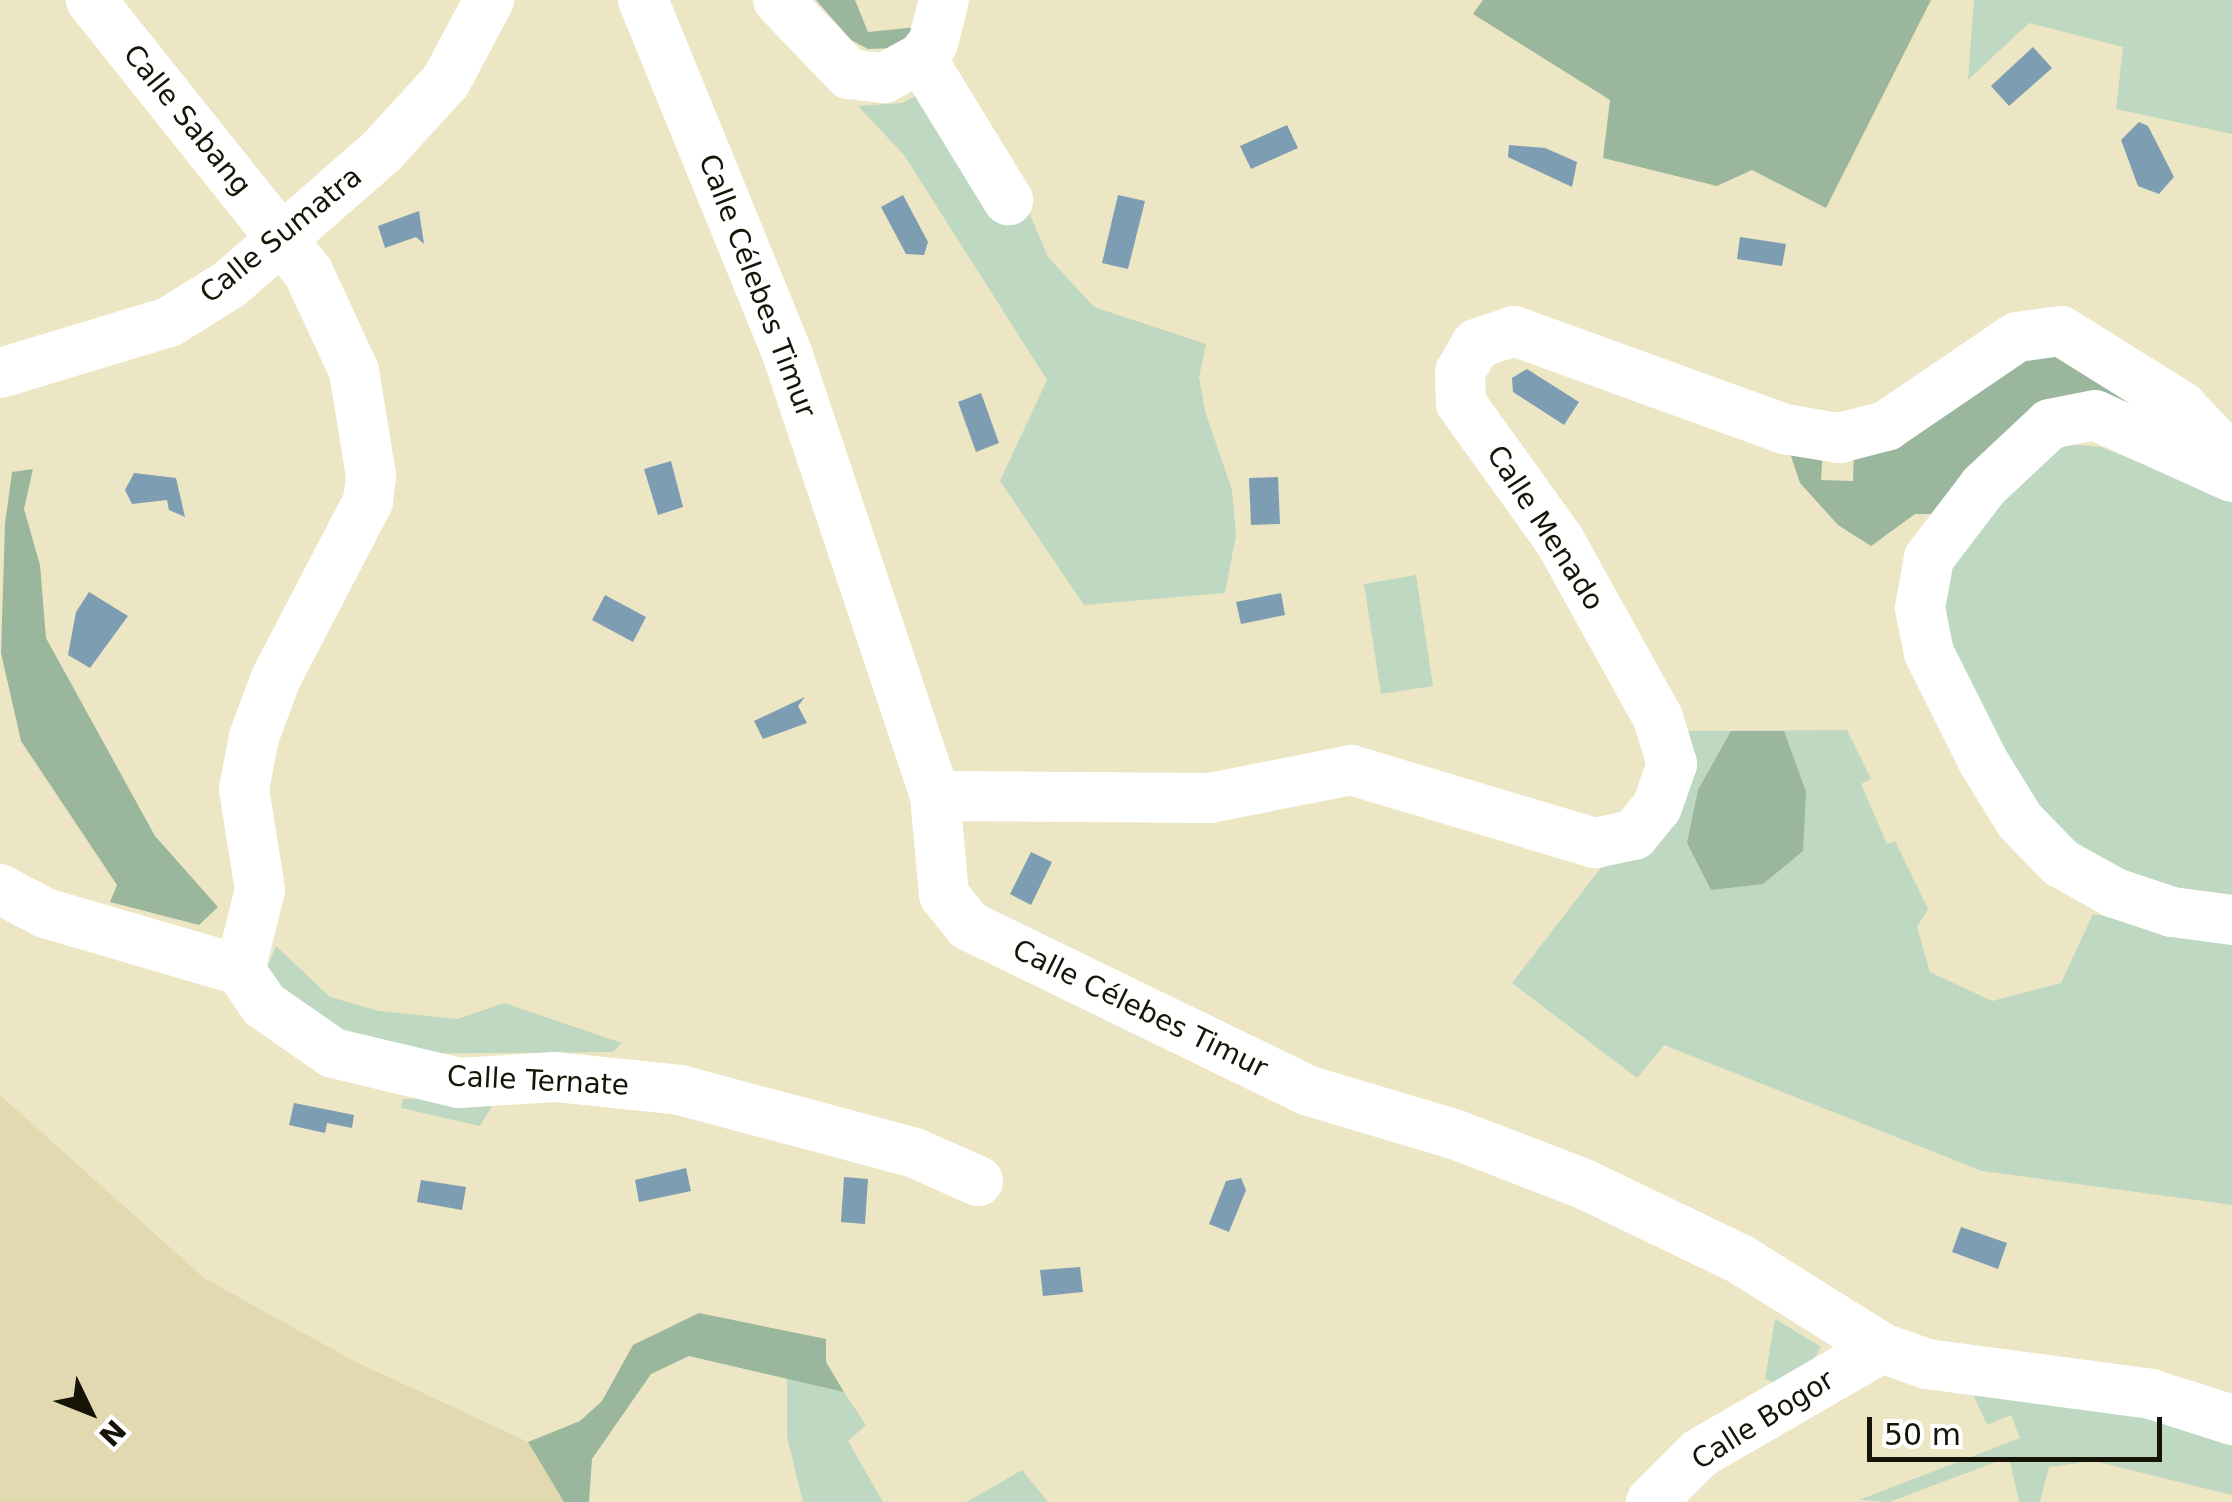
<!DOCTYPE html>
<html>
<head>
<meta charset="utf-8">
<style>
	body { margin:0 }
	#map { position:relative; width:2232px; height:1502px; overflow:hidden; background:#ede6c4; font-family:"DejaVu Sans",sans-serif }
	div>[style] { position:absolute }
	.built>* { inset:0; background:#e2d9b1 }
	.green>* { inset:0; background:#bfd8c2 }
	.forest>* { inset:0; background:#9ab69d }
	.water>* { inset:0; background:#7d9db2 }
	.minor>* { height:50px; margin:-25px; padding:0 25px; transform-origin:25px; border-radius:25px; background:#fff }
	span { translate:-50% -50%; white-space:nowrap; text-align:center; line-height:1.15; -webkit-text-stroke:10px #fff; paint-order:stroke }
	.street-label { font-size:28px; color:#161307 }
	.north { position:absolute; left:40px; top:1362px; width:100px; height:100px; -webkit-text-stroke:8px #fff; paint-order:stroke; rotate:133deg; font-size:28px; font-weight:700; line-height:40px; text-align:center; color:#161307 }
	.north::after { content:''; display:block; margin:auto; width:35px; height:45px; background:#161307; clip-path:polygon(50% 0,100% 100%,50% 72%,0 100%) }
	.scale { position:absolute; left:1867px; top:1417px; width:295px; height:45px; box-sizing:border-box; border:5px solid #161307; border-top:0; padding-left:12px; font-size:30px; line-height:35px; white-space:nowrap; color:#161307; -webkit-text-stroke:8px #fff; paint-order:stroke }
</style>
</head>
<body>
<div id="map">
	<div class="built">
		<div style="clip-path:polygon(0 1095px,204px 1278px,354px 1361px,528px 1442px,564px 1502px,0 1502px)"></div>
	</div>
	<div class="green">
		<div style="clip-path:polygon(1974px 0,2232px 0,2232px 134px,2116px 109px,2123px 47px,2029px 23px,1968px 80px)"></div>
		<div style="clip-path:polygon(925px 91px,1027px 208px,1048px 257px,1094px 307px,1206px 344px,1199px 377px,1205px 411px,1232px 490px,1236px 535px,1225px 593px,1084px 605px,1000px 481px,1047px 380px,904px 155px,858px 106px,902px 103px)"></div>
		<div style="clip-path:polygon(2069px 444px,2101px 447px,2232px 500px,2232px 906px,2119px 877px,2037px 816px,1937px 622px,1955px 551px,2047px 456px)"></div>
		<div style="clip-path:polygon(1416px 575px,1433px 686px,1381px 694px,1364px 584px)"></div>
		<div style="clip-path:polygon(1847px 730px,1871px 779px,1861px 784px,1887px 844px,1895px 841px,1928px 909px,1917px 927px,1930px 972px,1992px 1001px,2061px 983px,2093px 914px,2232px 941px,2232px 1205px,1982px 1171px,1664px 1045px,1637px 1078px,1512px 983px,1613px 852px,1676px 731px)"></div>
		<div style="clip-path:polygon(276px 946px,330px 997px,379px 1011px,458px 1019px,504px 1003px,622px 1043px,613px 1052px,374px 1054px,264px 976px)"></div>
		<div style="clip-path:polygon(497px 1097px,480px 1126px,401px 1108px,403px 1099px)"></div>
		<div style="clip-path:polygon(1775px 1319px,1821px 1347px,1813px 1360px,1775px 1383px,1765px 1379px)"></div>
		<div style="clip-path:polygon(787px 1378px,844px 1392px,866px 1425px,848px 1441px,883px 1502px,803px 1502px,787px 1437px)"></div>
		<div style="clip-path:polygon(1973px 1394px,2160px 1420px,2232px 1445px,2232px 1495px,2094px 1461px,2049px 1467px,2040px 1502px,2019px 1502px,2009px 1457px,1889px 1502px,1859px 1500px,2020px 1438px,2011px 1415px,1987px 1425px)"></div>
		<div style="clip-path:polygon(1022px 1470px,1048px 1502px,967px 1502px)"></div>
	</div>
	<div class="forest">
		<div style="clip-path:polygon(816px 0,855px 0,868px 32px,917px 27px,898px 48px,868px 49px,851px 40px)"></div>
		<div style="clip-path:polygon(1483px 0,1931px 0,1826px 208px,1752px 170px,1717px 186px,1603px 158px,1610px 100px,1473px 14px)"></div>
		<div style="clip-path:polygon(2036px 347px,2175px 414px,2106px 401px,1937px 514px,1915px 514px,1871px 546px,1838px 525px,1800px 483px,1786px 441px,1823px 447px,1821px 480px,1853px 481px,1854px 448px)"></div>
		<div style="clip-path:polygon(33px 469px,24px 509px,40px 565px,46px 638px,155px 836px,218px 907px,199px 925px,110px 902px,117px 885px,21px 741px,1px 653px,5px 524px,12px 472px)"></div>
		<div style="clip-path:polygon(1731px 731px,1784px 731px,1806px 792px,1803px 851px,1763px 884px,1711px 890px,1687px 843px,1698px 790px)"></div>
		<div style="clip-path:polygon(699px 1313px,826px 1339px,826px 1362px,844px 1392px,689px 1356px,651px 1374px,592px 1459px,589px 1502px,564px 1502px,528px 1442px,580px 1421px,602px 1401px,633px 1345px)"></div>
	</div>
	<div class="water">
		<div style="clip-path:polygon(2033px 47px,2052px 68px,2009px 106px,1991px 86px)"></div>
		<div style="clip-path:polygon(2139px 122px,2148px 126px,2174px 177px,2159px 194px,2138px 186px,2121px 140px)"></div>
		<div style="clip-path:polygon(1287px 125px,1298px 148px,1251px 169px,1240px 146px)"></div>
		<div style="clip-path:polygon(1509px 145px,1545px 148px,1577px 162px,1572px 187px,1508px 157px)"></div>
		<div style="clip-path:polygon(903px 195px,928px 242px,924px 255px,906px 254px,881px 207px)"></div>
		<div style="clip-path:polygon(1118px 195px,1145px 201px,1128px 269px,1102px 263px)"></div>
		<div style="clip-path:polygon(419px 211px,424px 244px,416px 237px,385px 248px,378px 226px)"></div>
		<div style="clip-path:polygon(1740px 237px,1786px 244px,1782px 266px,1737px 259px)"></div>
		<div style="clip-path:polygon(1527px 369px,1579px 402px,1564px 425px,1513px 392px,1512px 378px)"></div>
		<div style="clip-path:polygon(981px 393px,999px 443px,976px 452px,958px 402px)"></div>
		<div style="clip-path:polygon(671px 461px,683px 507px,658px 515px,644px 469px)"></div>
		<div style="clip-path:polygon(134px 473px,176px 478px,185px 517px,169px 510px,167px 500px,132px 504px,125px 490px)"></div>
		<div style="clip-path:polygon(1278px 477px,1280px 524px,1251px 525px,1249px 478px)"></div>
		<div style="clip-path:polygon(89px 592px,128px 616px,90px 668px,68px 655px,76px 612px)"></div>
		<div style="clip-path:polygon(1281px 593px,1285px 615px,1241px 624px,1236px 602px)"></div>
		<div style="clip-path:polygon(605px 595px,646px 617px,633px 642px,592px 620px)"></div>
		<div style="clip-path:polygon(805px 697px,798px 706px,807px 723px,763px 739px,754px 721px)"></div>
		<div style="clip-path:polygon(1031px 852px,1052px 862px,1031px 905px,1010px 894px)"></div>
		<div style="clip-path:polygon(294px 1103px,354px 1115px,352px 1128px,327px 1123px,325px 1133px,289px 1125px)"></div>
		<div style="clip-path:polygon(686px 1168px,691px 1191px,639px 1202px,635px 1180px)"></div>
		<div style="clip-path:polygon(844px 1177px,868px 1179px,865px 1224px,841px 1222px)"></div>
		<div style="clip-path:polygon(1241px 1178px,1246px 1190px,1229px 1232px,1209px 1224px,1226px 1181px)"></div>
		<div style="clip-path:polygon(421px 1180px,466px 1187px,462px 1210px,417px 1202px)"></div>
		<div style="clip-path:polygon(1961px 1227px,2007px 1243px,1998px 1269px,1952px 1252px)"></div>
		<div style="clip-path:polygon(1080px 1267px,1083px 1292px,1043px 1296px,1040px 1270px)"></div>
	</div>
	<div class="minor">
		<div style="left:643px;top:0;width:384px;rotate:67.8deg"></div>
		<div style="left:788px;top:356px;width:464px;rotate:71.5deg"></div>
		<div style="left:935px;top:796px;width:99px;rotate:84.8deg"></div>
		<div style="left:944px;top:895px;width:40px;rotate:51deg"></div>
		<div style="left:969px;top:926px;width:375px;rotate:25.9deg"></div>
		<div style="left:1306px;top:1090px;width:154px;rotate:16.6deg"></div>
		<div style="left:1454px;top:1134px;width:139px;rotate:21deg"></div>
		<div style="left:1584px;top:1184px;width:173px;rotate:25.7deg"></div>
		<div style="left:1740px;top:1259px;width:168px;rotate:32.1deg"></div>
		<div style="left:1882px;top:1348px;width:48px;rotate:19.6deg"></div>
		<div style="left:1927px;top:1364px;width:226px;rotate:7.6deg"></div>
		<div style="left:2151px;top:1394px;width:85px;rotate:17.8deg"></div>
		<div style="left:778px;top:0;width:103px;rotate:46.2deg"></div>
		<div style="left:849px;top:74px;width:35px;rotate:7deg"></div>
		<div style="left:884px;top:78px;width:42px;rotate:-28.4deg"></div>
		<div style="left:921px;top:58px;width:19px;rotate:-51deg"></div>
		<div style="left:933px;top:43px;width:44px;rotate:-75.7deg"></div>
		<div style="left:921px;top:58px;width:167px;rotate:58.5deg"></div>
		<div style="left:0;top:373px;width:177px;rotate:-16.8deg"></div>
		<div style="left:169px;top:322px;width:72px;rotate:-31.9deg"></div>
		<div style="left:230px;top:284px;width:201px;rotate:-41.2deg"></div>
		<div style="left:381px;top:152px;width:96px;rotate:-47.5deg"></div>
		<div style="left:446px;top:81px;width:92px;rotate:-62deg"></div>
		<div style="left:2232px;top:477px;width:150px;rotate:-155.7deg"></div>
		<div style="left:2095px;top:415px;width:46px;rotate:168.7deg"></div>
		<div style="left:2050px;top:424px;width:91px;rotate:136.8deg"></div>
		<div style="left:1984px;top:486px;width:91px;rotate:127.4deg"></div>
		<div style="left:1929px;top:558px;width:51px;rotate:100.2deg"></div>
		<div style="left:1920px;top:608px;width:46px;rotate:78.7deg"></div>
		<div style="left:1929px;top:653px;width:121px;rotate:63.4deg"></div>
		<div style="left:1983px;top:761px;width:70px;rotate:58.3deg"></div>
		<div style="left:2020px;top:821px;width:59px;rotate:45.7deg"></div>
		<div style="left:2061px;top:863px;width:62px;rotate:29.1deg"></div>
		<div style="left:2115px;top:893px;width:60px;rotate:18.4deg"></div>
		<div style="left:2172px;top:912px;width:61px;rotate:7.6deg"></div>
		<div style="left:935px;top:796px;width:275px;rotate:0.4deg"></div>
		<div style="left:1210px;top:798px;width:144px;rotate:-11.2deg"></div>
		<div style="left:1351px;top:770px;width:255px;rotate:16.7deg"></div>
		<div style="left:1595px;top:843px;width:40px;rotate:-12deg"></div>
		<div style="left:1634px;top:835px;width:36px;rotate:-51deg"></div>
		<div style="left:1657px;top:807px;width:46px;rotate:-70.8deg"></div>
		<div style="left:1672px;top:764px;width:48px;rotate:-106.9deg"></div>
		<div style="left:1658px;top:718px;width:202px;rotate:-119deg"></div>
		<div style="left:1560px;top:541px;width:170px;rotate:-125.7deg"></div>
		<div style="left:1461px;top:403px;width:31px;rotate:-92deg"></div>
		<div style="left:1460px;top:372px;width:32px;rotate:-60deg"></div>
		<div style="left:1476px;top:344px;width:40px;rotate:-18.9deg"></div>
		<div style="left:1514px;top:331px;width:287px;rotate:19.9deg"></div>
		<div style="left:1784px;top:429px;width:56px;rotate:9.3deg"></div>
		<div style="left:1839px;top:438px;width:49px;rotate:-14.3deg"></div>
		<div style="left:1886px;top:426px;width:158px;rotate:-34.2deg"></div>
		<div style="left:2017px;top:337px;width:44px;rotate:-7.8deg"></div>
		<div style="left:2061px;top:331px;width:142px;rotate:32deg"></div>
		<div style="left:2181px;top:406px;width:74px;rotate:46.6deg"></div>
		<div style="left:0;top:889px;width:51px;rotate:28.1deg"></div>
		<div style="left:45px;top:913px;width:203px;rotate:16.3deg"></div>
		<div style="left:240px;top:970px;width:82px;rotate:-76deg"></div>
		<div style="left:260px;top:890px;width:102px;rotate:-99deg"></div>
		<div style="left:244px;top:789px;width:53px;rotate:-79.1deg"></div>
		<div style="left:254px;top:737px;width:63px;rotate:-69.6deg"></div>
		<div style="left:276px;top:678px;width:199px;rotate:-62.5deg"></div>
		<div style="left:368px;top:501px;width:25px;rotate:-83deg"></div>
		<div style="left:371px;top:476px;width:106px;rotate:-99.2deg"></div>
		<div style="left:354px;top:371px;width:109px;rotate:-114.9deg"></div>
		<div style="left:308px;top:272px;width:348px;rotate:-128.6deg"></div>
		<div style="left:240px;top:970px;width:42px;rotate:55.6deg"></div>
		<div style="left:264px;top:1005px;width:84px;rotate:34.8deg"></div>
		<div style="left:333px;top:1053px;width:130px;rotate:13.4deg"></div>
		<div style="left:459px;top:1083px;width:96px;rotate:-3.6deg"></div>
		<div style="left:555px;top:1077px;width:126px;rotate:5.9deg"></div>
		<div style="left:680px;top:1090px;width:243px;rotate:15deg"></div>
		<div style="left:915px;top:1153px;width:69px;rotate:24deg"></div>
		<div style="left:1651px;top:1502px;width:69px;rotate:-45deg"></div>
		<div style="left:1700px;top:1453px;width:210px;rotate:-30deg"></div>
	</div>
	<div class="street-label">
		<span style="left:187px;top:120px;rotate:51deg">Calle Sabang</span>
		<span style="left:281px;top:235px;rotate:-39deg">Calle Sumatra</span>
		<span style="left:757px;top:286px;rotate:69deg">Calle Célebes Timur</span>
		<span style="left:1545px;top:528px;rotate:57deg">Calle Menado</span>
		<span style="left:1140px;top:1009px;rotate:26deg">Calle Célebes Timur</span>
		<span style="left:538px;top:1081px;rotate:3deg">Calle Ternate</span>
		<span style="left:1763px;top:1420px;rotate:-32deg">Calle Bogor</span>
	</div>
	<div class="north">N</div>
	<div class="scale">50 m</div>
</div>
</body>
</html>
